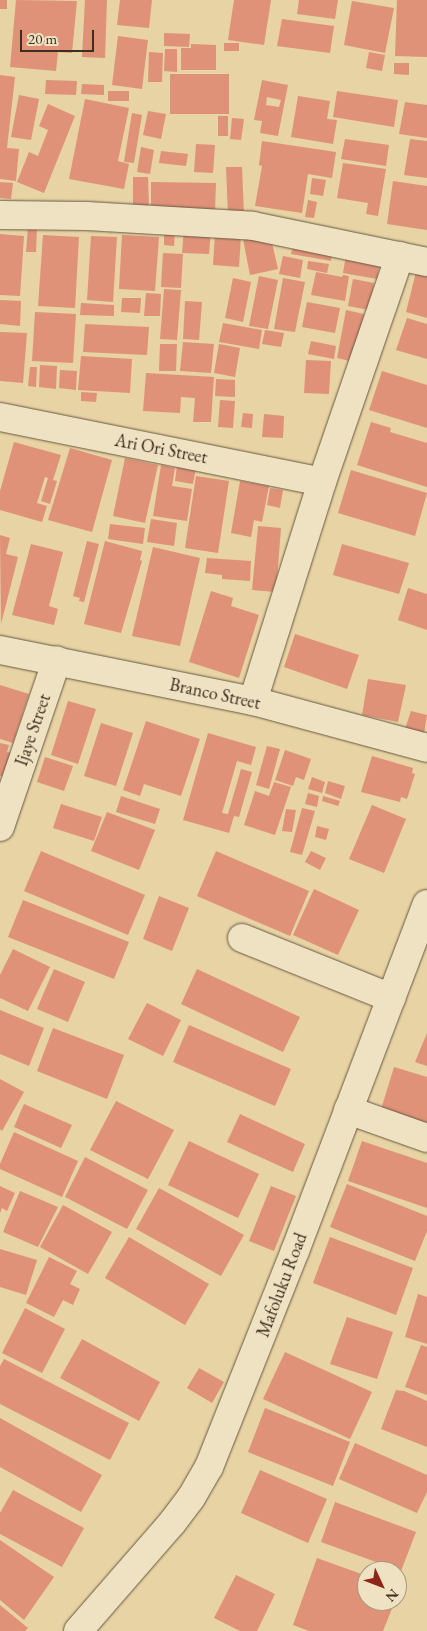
<!DOCTYPE html>
<html>
<head>
<meta charset="utf-8">
<style>
	body { margin:0 }
	#map { position:relative; width:427px; height:1631px; overflow:hidden; background:#e7d3a3; font-family:"EB Garamond",serif }
	div>[style] { position:absolute }
	.building>* { inset:0; background:#df9278 }
	.roads { filter:drop-shadow(0 0 1px #675841) drop-shadow(0 0 1px #675841) }
	.minor>* { height:28px; margin:-14px; padding:0 14px; transform-origin:14px; border-radius:14px; background:#efe2c3 }
	span { translate:-50% -50%; white-space:nowrap; text-align:center; line-height:1.15; -webkit-text-stroke:5px #efe2c3; paint-order:stroke }
	.street-label { font-size:18px; color:#3c2f20 }
	.north { position:absolute; left:357px; top:1561px; width:50px; height:50px; box-sizing:border-box; background:#efe2c3; border:1px solid #a79a82; border-radius:50%; rotate:133deg; font-size:14px; font-weight:700; line-height:20px; text-align:center; color:#3c2f20 }
	.north::after { content:''; display:block; margin:auto; width:18px; height:22px; background:#8f2418; clip-path:polygon(50% 0,100% 100%,50% 72%,0 100%) }
	.scale { position:absolute; left:20px; top:30px; width:74px; height:22px; box-sizing:border-box; border:2px solid #3c2f20; border-top:0; padding-left:6px; font-size:15px; line-height:18px; white-space:nowrap; color:#3c2f20; -webkit-text-stroke:4px #efe2c3; paint-order:stroke }
</style>
</head>
<body>
<div id="map">
	<div class="building">
		<div style="clip-path:polygon(0 0,7px 0,7px 9px,0 9px)"></div>
		<div style="clip-path:polygon(16px 0,77px 1px,72px 53px,58px 52px,56px 71px,10px 67px)"></div>
		<div style="clip-path:polygon(85px 0,107px 0,105px 58px,82px 57px)"></div>
		<div style="clip-path:polygon(120px 0,152px 0,149px 28px,117px 25px)"></div>
		<div style="clip-path:polygon(234px 0,271px 0,264px 45px,228px 40px)"></div>
		<div style="clip-path:polygon(299px 0,338px 0,335px 19px,297px 14px)"></div>
		<div style="clip-path:polygon(397px 0,427px 0,427px 57px,395px 56px)"></div>
		<div style="clip-path:polygon(352px 1px,394px 8px,385px 53px,344px 45px)"></div>
		<div style="clip-path:polygon(282px 19px,334px 26px,330px 53px,277px 46px)"></div>
		<div style="clip-path:polygon(164px 33px,190px 34px,189px 47px,164px 46px)"></div>
		<div style="clip-path:polygon(118px 36px,148px 40px,142px 89px,112px 85px)"></div>
		<div style="clip-path:polygon(224px 43px,239px 43px,239px 51px,224px 51px)"></div>
		<div style="clip-path:polygon(191px 44px,216px 45px,216px 70px,181px 70px,181px 48px,191px 48px)"></div>
		<div style="clip-path:polygon(165px 49px,177px 49px,177px 72px,164px 71px)"></div>
		<div style="clip-path:polygon(149px 52px,163px 53px,162px 82px,148px 82px)"></div>
		<div style="clip-path:polygon(369px 52px,385px 55px,382px 71px,366px 68px)"></div>
		<div style="clip-path:polygon(394px 63px,409px 63px,409px 75px,394px 74px)"></div>
		<div style="clip-path:polygon(170px 74px,229px 74px,229px 114px,170px 114px)"></div>
		<div style="clip-path:polygon(0 75px,15px 77px,7px 148px,19px 149px,16px 181px,0 179px)"></div>
		<div style="clip-path:polygon(46px 80px,77px 81px,76px 95px,45px 94px)"></div>
		<div style="clip-path:polygon(evenodd,262px 80px,288px 85px,278px 136px,260px 133px,262px 121px,254px 120px,262px 80px,267px 97px,281px 100px,279px 107px,266px 105px,267px 97px)"></div>
		<div style="clip-path:polygon(82px 84px,104px 85px,104px 95px,81px 94px)"></div>
		<div style="clip-path:polygon(108px 91px,129px 91px,129px 101px,108px 101px)"></div>
		<div style="clip-path:polygon(337px 91px,398px 100px,394px 127px,333px 117px)"></div>
		<div style="clip-path:polygon(19px 95px,39px 99px,31px 140px,11px 137px)"></div>
		<div style="clip-path:polygon(298px 96px,330px 101px,327px 119px,337px 120px,333px 144px,291px 137px)"></div>
		<div style="clip-path:polygon(85px 99px,129px 108px,118px 161px,129px 164px,124px 189px,69px 179px)"></div>
		<div style="clip-path:polygon(405px 102px,427px 105px,427px 138px,399px 134px)"></div>
		<div style="clip-path:polygon(48px 104px,75px 116px,44px 193px,17px 182px,29px 152px,38px 156px,48px 130px,39px 126px)"></div>
		<div style="clip-path:polygon(148px 111px,166px 114px,161px 139px,143px 135px)"></div>
		<div style="clip-path:polygon(132px 113px,142px 115px,134px 163px,124px 162px)"></div>
		<div style="clip-path:polygon(218px 116px,228px 116px,228px 136px,218px 136px)"></div>
		<div style="clip-path:polygon(232px 118px,244px 119px,241px 140px,230px 139px)"></div>
		<div style="clip-path:polygon(345px 139px,389px 145px,386px 166px,341px 159px)"></div>
		<div style="clip-path:polygon(410px 139px,427px 141px,427px 178px,404px 175px)"></div>
		<div style="clip-path:polygon(262px 141px,336px 152px,332px 178px,308px 174px,302px 213px,255px 206px,262px 166px,259px 165px)"></div>
		<div style="clip-path:polygon(196px 144px,215px 145px,213px 173px,194px 172px)"></div>
		<div style="clip-path:polygon(141px 147px,154px 150px,150px 174px,137px 172px)"></div>
		<div style="clip-path:polygon(161px 151px,188px 154px,186px 166px,159px 163px)"></div>
		<div style="clip-path:polygon(343px 163px,386px 169px,378px 216px,366px 214px,368px 203px,337px 198px)"></div>
		<div style="clip-path:polygon(226px 167px,242px 167px,244px 215px,228px 216px)"></div>
		<div style="clip-path:polygon(133px 177px,148px 177px,149px 208px,133px 208px)"></div>
		<div style="clip-path:polygon(312px 178px,326px 180px,323px 196px,310px 194px)"></div>
		<div style="clip-path:polygon(393px 181px,427px 186px,427px 230px,387px 224px)"></div>
		<div style="clip-path:polygon(0 182px,13px 183px,11px 199px,0 198px)"></div>
		<div style="clip-path:polygon(151px 182px,216px 183px,215px 211px,151px 210px)"></div>
		<div style="clip-path:polygon(308px 200px,317px 202px,314px 218px,305px 217px)"></div>
		<div style="clip-path:polygon(28px 227px,37px 228px,36px 252px,26px 252px)"></div>
		<div style="clip-path:polygon(164px 228px,175px 229px,174px 246px,164px 245px)"></div>
		<div style="clip-path:polygon(184px 228px,211px 229px,209px 254px,182px 253px)"></div>
		<div style="clip-path:polygon(0 234px,24px 236px,20px 296px,0 295px)"></div>
		<div style="clip-path:polygon(215px 234px,241px 235px,239px 267px,213px 265px)"></div>
		<div style="clip-path:polygon(270px 234px,278px 269px,250px 275px,243px 239px)"></div>
		<div style="clip-path:polygon(43px 235px,79px 237px,75px 308px,38px 306px)"></div>
		<div style="clip-path:polygon(122px 235px,159px 237px,155px 291px,119px 289px)"></div>
		<div style="clip-path:polygon(91px 236px,117px 237px,113px 302px,87px 300px)"></div>
		<div style="clip-path:polygon(294px 241px,333px 248px,331px 261px,291px 254px)"></div>
		<div style="clip-path:polygon(163px 253px,183px 254px,181px 288px,161px 287px)"></div>
		<div style="clip-path:polygon(346px 255px,380px 262px,377px 279px,343px 273px)"></div>
		<div style="clip-path:polygon(283px 256px,303px 260px,300px 278px,279px 274px)"></div>
		<div style="clip-path:polygon(308px 261px,329px 264px,327px 273px,307px 269px)"></div>
		<div style="clip-path:polygon(316px 272px,342px 277px,343px 275px,349px 276px,345px 301px,311px 295px)"></div>
		<div style="clip-path:polygon(416px 272px,427px 275px,427px 318px,406px 312px)"></div>
		<div style="clip-path:polygon(259px 276px,278px 280px,268px 329px,249px 326px)"></div>
		<div style="clip-path:polygon(233px 278px,251px 282px,243px 322px,225px 318px)"></div>
		<div style="clip-path:polygon(283px 278px,305px 282px,295px 332px,274px 329px)"></div>
		<div style="clip-path:polygon(353px 279px,374px 283px,369px 310px,348px 306px)"></div>
		<div style="clip-path:polygon(164px 289px,181px 290px,177px 340px,160px 339px)"></div>
		<div style="clip-path:polygon(146px 293px,161px 294px,160px 316px,144px 316px)"></div>
		<div style="clip-path:polygon(122px 298px,141px 298px,140px 313px,121px 312px)"></div>
		<div style="clip-path:polygon(0 300px,21px 301px,20px 326px,0 324px)"></div>
		<div style="clip-path:polygon(185px 301px,202px 302px,199px 340px,183px 339px)"></div>
		<div style="clip-path:polygon(307px 302px,340px 308px,335px 333px,302px 327px)"></div>
		<div style="clip-path:polygon(81px 303px,114px 305px,114px 316px,80px 315px)"></div>
		<div style="clip-path:polygon(346px 310px,364px 314px,354px 362px,337px 358px)"></div>
		<div style="clip-path:polygon(35px 312px,76px 314px,73px 363px,32px 361px)"></div>
		<div style="clip-path:polygon(407px 318px,427px 324px,427px 359px,396px 350px)"></div>
		<div style="clip-path:polygon(223px 323px,262px 330px,259px 349px,219px 342px)"></div>
		<div style="clip-path:polygon(85px 324px,149px 327px,147px 355px,83px 352px)"></div>
		<div style="clip-path:polygon(265px 330px,284px 333px,281px 347px,262px 344px)"></div>
		<div style="clip-path:polygon(0 332px,27px 333px,23px 383px,0 381px)"></div>
		<div style="clip-path:polygon(311px 341px,336px 346px,334px 359px,308px 354px)"></div>
		<div style="clip-path:polygon(183px 342px,214px 344px,211px 373px,180px 371px)"></div>
		<div style="clip-path:polygon(160px 344px,177px 344px,176px 371px,159px 371px)"></div>
		<div style="clip-path:polygon(219px 344px,240px 348px,235px 377px,214px 373px)"></div>
		<div style="clip-path:polygon(81px 356px,132px 359px,130px 393px,78px 390px)"></div>
		<div style="clip-path:polygon(306px 360px,331px 361px,329px 394px,304px 393px)"></div>
		<div style="clip-path:polygon(40px 365px,57px 366px,56px 389px,39px 387px)"></div>
		<div style="clip-path:polygon(30px 367px,37px 367px,36px 387px,28px 386px)"></div>
		<div style="clip-path:polygon(60px 370px,77px 371px,76px 390px,59px 388px)"></div>
		<div style="clip-path:polygon(382px 371px,427px 385px,427px 428px,369px 410px)"></div>
		<div style="clip-path:polygon(146px 373px,214px 377px,211px 422px,193px 422px,195px 398px,181px 397px,180px 413px,143px 411px)"></div>
		<div style="clip-path:polygon(216px 379px,235px 380px,235px 397px,215px 396px)"></div>
		<div style="clip-path:polygon(81px 392px,97px 393px,96px 402px,81px 401px)"></div>
		<div style="clip-path:polygon(220px 400px,235px 401px,233px 428px,218px 427px)"></div>
		<div style="clip-path:polygon(243px 413px,253px 414px,252px 428px,241px 427px)"></div>
		<div style="clip-path:polygon(264px 414px,284px 416px,283px 438px,262px 437px)"></div>
		<div style="clip-path:polygon(371px 422px,391px 428px,390px 432px,427px 443px,427px 487px,357px 465px)"></div>
		<div style="clip-path:polygon(14px 442px,61px 455px,53px 480px,57px 481px,50px 504px,41px 501px,48px 478px,45px 477px,37px 503px,47px 506px,42px 522px,0 510px,0 491px)"></div>
		<div style="clip-path:polygon(70px 448px,112px 460px,92px 532px,48px 520px)"></div>
		<div style="clip-path:polygon(125px 458px,158px 465px,145px 523px,113px 516px)"></div>
		<div style="clip-path:polygon(161px 465px,175px 468px,172px 486px,192px 489px,187px 521px,153px 516px)"></div>
		<div style="clip-path:polygon(177px 466px,196px 468px,193px 484px,175px 481px)"></div>
		<div style="clip-path:polygon(351px 470px,427px 493px,415px 536px,338px 513px)"></div>
		<div style="clip-path:polygon(196px 476px,229px 481px,218px 553px,185px 548px)"></div>
		<div style="clip-path:polygon(240px 481px,269px 486px,262px 522px,254px 520px,251px 537px,231px 533px)"></div>
		<div style="clip-path:polygon(270px 488px,283px 490px,280px 508px,267px 505px)"></div>
		<div style="clip-path:polygon(151px 519px,177px 523px,174px 546px,147px 542px)"></div>
		<div style="clip-path:polygon(110px 524px,145px 528px,143px 544px,108px 539px)"></div>
		<div style="clip-path:polygon(258px 526px,281px 528px,276px 592px,252px 590px)"></div>
		<div style="clip-path:polygon(0 535px,10px 538px,6px 554px,18px 557px,1px 624px)"></div>
		<div style="clip-path:polygon(87px 541px,99px 544px,84px 602px,79px 601px,80px 598px,73px 596px)"></div>
		<div style="clip-path:polygon(105px 541px,142px 551px,140px 560px,142px 561px,121px 633px,84px 624px)"></div>
		<div style="clip-path:polygon(31px 544px,63px 552px,49px 606px,58px 609px,54px 625px,12px 615px)"></div>
		<div style="clip-path:polygon(342px 544px,409px 563px,399px 594px,333px 575px)"></div>
		<div style="clip-path:polygon(153px 547px,200px 558px,180px 646px,132px 636px)"></div>
		<div style="clip-path:polygon(207px 558px,251px 561px,250px 581px,222px 579px,222px 575px,205px 573px)"></div>
		<div style="clip-path:polygon(408px 588px,427px 594px,427px 630px,398px 620px)"></div>
		<div style="clip-path:polygon(211px 591px,233px 598px,231px 606px,259px 615px,239px 678px,189px 662px)"></div>
		<div style="clip-path:polygon(295px 634px,359px 655px,347px 689px,284px 667px)"></div>
		<div style="clip-path:polygon(368px 679px,406px 685px,398px 722px,362px 715px)"></div>
		<div style="clip-path:polygon(0 685px,29px 694px,13px 743px,0 739px)"></div>
		<div style="clip-path:polygon(68px 701px,96px 709px,78px 764px,51px 755px)"></div>
		<div style="clip-path:polygon(411px 711px,427px 715px,424px 734px,405px 729px)"></div>
		<div style="clip-path:polygon(146px 721px,200px 739px,181px 796px,144px 784px,140px 796px,123px 790px)"></div>
		<div style="clip-path:polygon(101px 723px,133px 733px,116px 786px,84px 776px)"></div>
		<div style="clip-path:polygon(208px 733px,256px 747px,251px 765px,237px 761px,222px 813px,228px 814px,241px 769px,252px 772px,239px 817px,234px 816px,229px 833px,183px 820px)"></div>
		<div style="clip-path:polygon(0 743px,9px 745px,7px 752px,12px 753px,6px 777px,0 776px)"></div>
		<div style="clip-path:polygon(267px 746px,280px 749px,269px 789px,256px 785px)"></div>
		<div style="clip-path:polygon(285px 750px,311px 759px,304px 780px,296px 777px,293px 786px,275px 780px)"></div>
		<div style="clip-path:polygon(372px 756px,413px 768px,412px 773px,415px 774px,407px 799px,401px 797px,400px 802px,361px 792px)"></div>
		<div style="clip-path:polygon(45px 757px,73px 766px,64px 791px,37px 782px)"></div>
		<div style="clip-path:polygon(312px 777px,325px 782px,322px 793px,308px 789px)"></div>
		<div style="clip-path:polygon(328px 781px,345px 786px,341px 799px,325px 793px)"></div>
		<div style="clip-path:polygon(274px 782px,291px 787px,275px 835px,244px 825px,255px 791px,269px 796px)"></div>
		<div style="clip-path:polygon(308px 793px,319px 796px,317px 807px,305px 804px)"></div>
		<div style="clip-path:polygon(121px 796px,160px 809px,155px 824px,116px 812px)"></div>
		<div style="clip-path:polygon(323px 796px,340px 801px,338px 806px,322px 801px)"></div>
		<div style="clip-path:polygon(61px 804px,102px 817px,94px 841px,53px 828px)"></div>
		<div style="clip-path:polygon(372px 805px,406px 819px,384px 873px,349px 859px)"></div>
		<div style="clip-path:polygon(302px 808px,315px 811px,302px 855px,290px 852px)"></div>
		<div style="clip-path:polygon(286px 809px,296px 810px,292px 832px,282px 831px)"></div>
		<div style="clip-path:polygon(107px 812px,155px 830px,139px 870px,91px 851px)"></div>
		<div style="clip-path:polygon(317px 826px,329px 829px,326px 840px,315px 837px)"></div>
		<div style="clip-path:polygon(41px 851px,145px 895px,128px 935px,24px 891px)"></div>
		<div style="clip-path:polygon(216px 851px,309px 891px,290px 936px,197px 896px)"></div>
		<div style="clip-path:polygon(311px 851px,326px 858px,320px 870px,305px 862px)"></div>
		<div style="clip-path:polygon(314px 889px,359px 910px,338px 955px,293px 935px)"></div>
		<div style="clip-path:polygon(159px 896px,189px 908px,172px 951px,143px 939px)"></div>
		<div style="clip-path:polygon(23px 900px,129px 942px,114px 979px,8px 937px)"></div>
		<div style="clip-path:polygon(13px 949px,50px 967px,28px 1011px,0 998px,0 975px)"></div>
		<div style="clip-path:polygon(54px 969px,85px 982px,68px 1022px,37px 1009px)"></div>
		<div style="clip-path:polygon(197px 969px,300px 1017px,283px 1052px,181px 1004px)"></div>
		<div style="clip-path:polygon(147px 1003px,181px 1020px,163px 1056px,128px 1039px)"></div>
		<div style="clip-path:polygon(0 1010px,44px 1028px,29px 1066px,0 1054px)"></div>
		<div style="clip-path:polygon(189px 1025px,291px 1069px,275px 1106px,173px 1062px)"></div>
		<div style="clip-path:polygon(53px 1028px,124px 1055px,107px 1099px,37px 1071px)"></div>
		<div style="clip-path:polygon(427px 1033px,427px 1066px,415px 1062px)"></div>
		<div style="clip-path:polygon(394px 1067px,427px 1077px,427px 1131px,379px 1116px)"></div>
		<div style="clip-path:polygon(0 1079px,24px 1092px,2px 1131px,0 1129px)"></div>
		<div style="clip-path:polygon(116px 1101px,174px 1130px,148px 1179px,90px 1150px)"></div>
		<div style="clip-path:polygon(24px 1104px,72px 1125px,61px 1148px,14px 1127px)"></div>
		<div style="clip-path:polygon(240px 1114px,305px 1144px,293px 1172px,227px 1142px)"></div>
		<div style="clip-path:polygon(14px 1132px,78px 1161px,62px 1197px,0 1169px,0 1164px)"></div>
		<div style="clip-path:polygon(189px 1141px,259px 1174px,238px 1218px,168px 1185px)"></div>
		<div style="clip-path:polygon(362px 1141px,427px 1163px,427px 1208px,348px 1181px)"></div>
		<div style="clip-path:polygon(85px 1157px,148px 1190px,127px 1229px,65px 1197px)"></div>
		<div style="clip-path:polygon(347px 1184px,427px 1216px,427px 1231px,415px 1261px,330px 1227px)"></div>
		<div style="clip-path:polygon(0 1186px,15px 1193px,7px 1211px,2px 1208px,0 1213px)"></div>
		<div style="clip-path:polygon(271px 1186px,296px 1196px,274px 1251px,249px 1241px)"></div>
		<div style="clip-path:polygon(159px 1188px,244px 1235px,221px 1276px,136px 1229px)"></div>
		<div style="clip-path:polygon(20px 1191px,58px 1207px,38px 1247px,3px 1232px)"></div>
		<div style="clip-path:polygon(63px 1205px,112px 1232px,88px 1274px,40px 1247px)"></div>
		<div style="clip-path:polygon(129px 1237px,209px 1284px,185px 1325px,105px 1278px)"></div>
		<div style="clip-path:polygon(330px 1237px,413px 1268px,396px 1315px,313px 1283px)"></div>
		<div style="clip-path:polygon(0 1249px,37px 1260px,26px 1295px,0 1287px)"></div>
		<div style="clip-path:polygon(49px 1257px,77px 1271px,70px 1284px,80px 1289px,73px 1305px,63px 1300px,54px 1317px,26px 1303px)"></div>
		<div style="clip-path:polygon(418px 1294px,427px 1297px,427px 1344px,405px 1337px)"></div>
		<div style="clip-path:polygon(25px 1308px,65px 1329px,42px 1373px,2px 1353px)"></div>
		<div style="clip-path:polygon(347px 1317px,393px 1332px,377px 1379px,330px 1364px)"></div>
		<div style="clip-path:polygon(82px 1339px,160px 1382px,139px 1421px,60px 1378px)"></div>
		<div style="clip-path:polygon(421px 1345px,427px 1347px,427px 1395px,405px 1387px)"></div>
		<div style="clip-path:polygon(285px 1352px,372px 1392px,350px 1439px,263px 1399px)"></div>
		<div style="clip-path:polygon(4px 1359px,129px 1423px,110px 1460px,0 1404px,0 1366px)"></div>
		<div style="clip-path:polygon(199px 1368px,224px 1382px,212px 1403px,187px 1388px)"></div>
		<div style="clip-path:polygon(396px 1390px,404px 1391px,427px 1401px,427px 1447px,381px 1429px)"></div>
		<div style="clip-path:polygon(265px 1408px,350px 1442px,333px 1486px,248px 1452px)"></div>
		<div style="clip-path:polygon(0 1418px,102px 1475px,81px 1512px,0 1467px)"></div>
		<div style="clip-path:polygon(355px 1443px,427px 1475px,427px 1492px,417px 1513px,339px 1479px)"></div>
		<div style="clip-path:polygon(260px 1470px,327px 1499px,308px 1543px,241px 1513px)"></div>
		<div style="clip-path:polygon(13px 1490px,84px 1528px,62px 1567px,0 1534px,0 1513px)"></div>
		<div style="clip-path:polygon(335px 1502px,416px 1532px,401px 1571px,321px 1542px)"></div>
		<div style="clip-path:polygon(0 1540px,54px 1577px,24px 1620px,0 1600px)"></div>
		<div style="clip-path:polygon(317px 1558px,367px 1576px,367px 1601px,395px 1601px,383px 1631px,309px 1631px,293px 1625px)"></div>
		<div style="clip-path:polygon(236px 1575px,275px 1594px,257px 1631px,240px 1631px,214px 1618px)"></div>
		<div style="clip-path:polygon(0 1605px,28px 1628px,25px 1631px,0 1631px)"></div>
	</div>
	<div class="roads">
		<div class="minor">
			<div style="left:0;top:215px;width:87px;rotate:0.7deg"></div>
			<div style="left:87px;top:216px;width:166px;rotate:3.4deg"></div>
			<div style="left:253px;top:226px;width:178px;rotate:11.7deg"></div>
			<div style="left:0;top:417px;width:328px;rotate:11.4deg"></div>
			<div style="left:0;top:650px;width:258px;rotate:11.4deg"></div>
			<div style="left:253px;top:701px;width:180px;rotate:15.1deg"></div>
			<div style="left:253px;top:701px;width:230px;rotate:-72.5deg"></div>
			<div style="left:322px;top:482px;width:239px;rotate:-71deg"></div>
			<div style="left:0;top:827px;width:176px;rotate:-71.2deg"></div>
			<div style="left:242px;top:938px;width:161px;rotate:21.9deg"></div>
			<div style="left:348px;top:1110px;width:84px;rotate:19.5deg"></div>
			<div style="left:78px;top:1631px;width:143px;rotate:-49deg"></div>
			<div style="left:172px;top:1523px;width:31px;rotate:-53deg"></div>
			<div style="left:191px;top:1498px;width:36px;rotate:-60deg"></div>
			<div style="left:209px;top:1467px;width:232px;rotate:-68.3deg"></div>
			<div style="left:295px;top:1251px;width:371px;rotate:-69.2deg"></div>
		</div>
	</div>
	<div class="street-label">
		<span style="left:161px;top:449px;rotate:11deg">Ari Ori Street</span>
		<span style="left:215px;top:694px;rotate:12deg">Branco Street</span>
		<span style="left:33px;top:730px;rotate:-71deg">Ijaye Street</span>
		<span style="left:282px;top:1285px;rotate:-69deg">Mafoluku Road</span>
	</div>
	<div class="north">N</div>
	<div class="scale">20 m</div>
</div>
</body>
</html>
